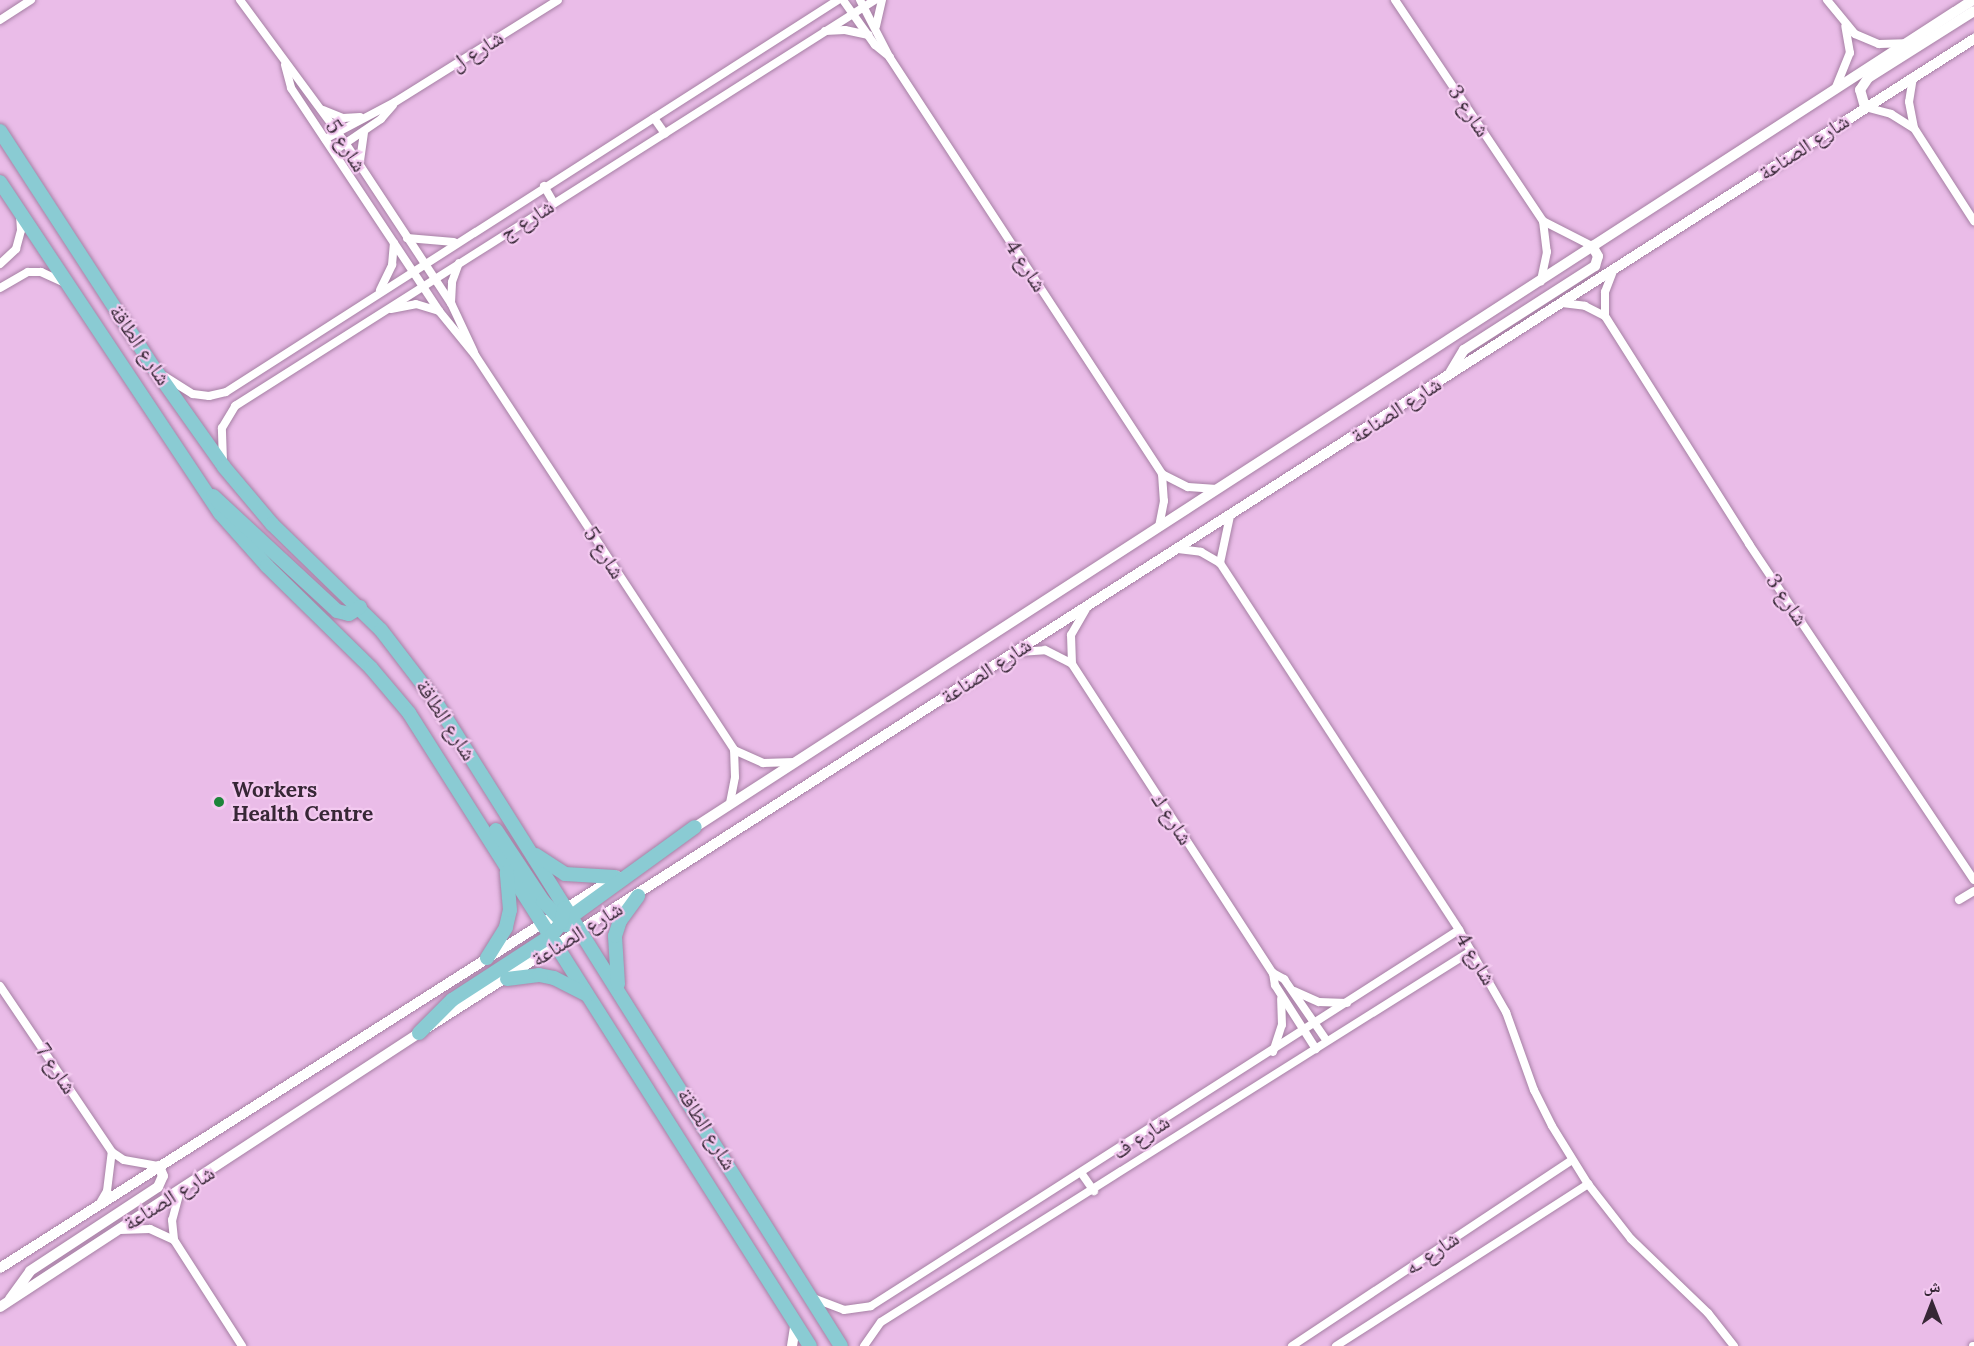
<!DOCTYPE html>
<html>
<head>
<meta charset="utf-8">
<style>
	body { margin:0 }
	#map { position:relative; width:1974px; height:1346px; overflow:hidden; background:#f3c9f0; font-family:Lora,"Noto Naskh Arabic",serif }
	div>[style] { position:absolute }
	.built>* { inset:0; background:#eabce8 }
	.roads { filter:drop-shadow(0 0 2px #a680a4) drop-shadow(0 0 2px #a680a4) }
	.minor>* { height:8px; margin:-4px; padding:0 4px; transform-origin:4px; border-radius:4px; background:#fff }
	.tertiary>* { height:10px; margin:-5px; padding:0 5px; transform-origin:5px; border-radius:5px; background:#fff }
	.primary>* { height:14px; margin:-7px; padding:0 7px; transform-origin:7px; border-radius:7px; background:#8acbd3 }
	.dots>* { width:16px; height:16px; translate:-50% -50%; box-sizing:border-box; border:3px solid #f3c9f0; border-radius:50% }
	span { translate:-50% -50%; white-space:nowrap; text-align:center; line-height:1.15; -webkit-text-stroke:4.5px #f3c9f0; paint-order:stroke }
	.street-label { font-size:21px; color:#372736 }
	.poi-label { font-size:21px; color:#372736; font-weight:700 }
	.left { translate:0 -50%; text-align:left }
	.north { position:absolute; left:1902px; top:1274px; width:60px; height:60px; -webkit-text-stroke:4px #f3c9f0; paint-order:stroke; rotate:0deg; font-size:16px; font-weight:700; line-height:24px; text-align:center; color:#372736 }
	.north::after { content:''; display:block; margin:auto; width:21px; height:27px; background:#372736; clip-path:polygon(50% 0,100% 100%,50% 72%,0 100%) }
</style>
</head>
<body>
<div id="map">
	<div class="built">
		<div style="clip-path:polygon(0 0,1974px 0,1974px 1346px,0 1346px)"></div>
	</div>
	<div class="roads">
		<div class="minor">
			<div style="left:240px;top:0;width:179px;rotate:53.6deg"></div>
			<div style="left:346px;top:144px;width:191px;rotate:56.6deg"></div>
			<div style="left:451px;top:303px;width:54px;rotate:64.9deg"></div>
			<div style="left:843px;top:0;width:55px;rotate:54.6deg"></div>
			<div style="left:875px;top:45px;width:19px;rotate:39deg"></div>
			<div style="left:860px;top:0;width:65px;rotate:62.7deg"></div>
			<div style="left:890px;top:58px;width:497px;rotate:56.8deg"></div>
			<div style="left:1162px;top:474px;width:27px;rotate:86deg"></div>
			<div style="left:1164px;top:501px;width:26px;rotate:101deg"></div>
			<div style="left:1395px;top:0;width:266px;rotate:56.2deg"></div>
			<div style="left:1543px;top:221px;width:31px;rotate:83deg"></div>
			<div style="left:1547px;top:252px;width:30px;rotate:102deg"></div>
			<div style="left:1827px;top:0;width:44px;rotate:50.5deg"></div>
			<div style="left:1855px;top:34px;width:26px;rotate:23deg"></div>
			<div style="left:1879px;top:44px;width:25px;rotate:-2deg"></div>
			<div style="left:0;top:20px;width:37px;rotate:-33deg"></div>
			<div style="left:876px;top:26px;width:27px;rotate:-77deg"></div>
			<div style="left:825px;top:31px;width:20px;rotate:-3deg"></div>
			<div style="left:845px;top:30px;width:24px;rotate:12deg"></div>
			<div style="left:285px;top:65px;width:24px;rotate:75deg"></div>
			<div style="left:291px;top:88px;width:268px;rotate:56.4deg"></div>
			<div style="left:439px;top:311px;width:57px;rotate:50.7deg"></div>
			<div style="left:475px;top:355px;width:472px;rotate:56.7deg"></div>
			<div style="left:734px;top:750px;width:32px;rotate:24deg"></div>
			<div style="left:763px;top:763px;width:31px;rotate:-2deg"></div>
			<div style="left:1913px;top:77px;width:25px;rotate:99deg"></div>
			<div style="left:1909px;top:102px;width:26px;rotate:79deg"></div>
			<div style="left:1914px;top:128px;width:111px;rotate:57.2deg"></div>
			<div style="left:1836px;top:87px;width:37px;rotate:-68deg"></div>
			<div style="left:1850px;top:53px;width:27px;rotate:-100deg"></div>
			<div style="left:1865px;top:107px;width:27px;rotate:15deg"></div>
			<div style="left:1891px;top:114px;width:26px;rotate:32deg"></div>
			<div style="left:323px;top:110px;width:22px;rotate:22deg"></div>
			<div style="left:343px;top:118px;width:17px;rotate:-3deg"></div>
			<div style="left:654px;top:118px;width:19px;rotate:55deg"></div>
			<div style="left:325px;top:139px;width:79px;rotate:-27.9deg"></div>
			<div style="left:395px;top:102px;width:192px;rotate:-32deg"></div>
			<div style="left:334px;top:151px;width:57px;rotate:-34.2deg"></div>
			<div style="left:381px;top:119px;width:18px;rotate:-49deg"></div>
			<div style="left:360px;top:161px;width:30px;rotate:-82deg"></div>
			<div style="left:544px;top:186px;width:20px;rotate:60deg"></div>
			<div style="left:1543px;top:221px;width:55px;rotate:27deg"></div>
			<div style="left:407px;top:238px;width:47px;rotate:4.9deg"></div>
			<div style="left:0;top:264px;width:22px;rotate:-43deg"></div>
			<div style="left:16px;top:249px;width:20px;rotate:-75deg"></div>
			<div style="left:21px;top:230px;width:13px;rotate:-94deg"></div>
			<div style="left:0;top:288px;width:32px;rotate:-30deg"></div>
			<div style="left:28px;top:272px;width:13px"></div>
			<div style="left:41px;top:272px;width:26px;rotate:25deg"></div>
			<div style="left:380px;top:290px;width:28px;rotate:-64deg"></div>
			<div style="left:392px;top:265px;width:22px;rotate:-85deg"></div>
			<div style="left:451px;top:303px;width:21px;rotate:-87deg"></div>
			<div style="left:452px;top:282px;width:20px;rotate:-70deg"></div>
			<div style="left:1562px;top:303px;width:23px;rotate:7deg"></div>
			<div style="left:1585px;top:306px;width:22px;rotate:27deg"></div>
			<div style="left:1605px;top:316px;width:270px;rotate:57.7deg"></div>
			<div style="left:1749px;top:544px;width:404px;rotate:56.2deg"></div>
			<div style="left:391px;top:309px;width:25px;rotate:-11deg"></div>
			<div style="left:416px;top:304px;width:24px;rotate:17deg"></div>
			<div style="left:1605px;top:316px;width:24px;rotate:-90deg"></div>
			<div style="left:1605px;top:292px;width:22px;rotate:-69deg"></div>
			<div style="left:164px;top:376px;width:34px;rotate:32deg"></div>
			<div style="left:193px;top:394px;width:16px;rotate:7deg"></div>
			<div style="left:209px;top:396px;width:17px;rotate:-13deg"></div>
			<div style="left:226px;top:392px;width:727px;rotate:-32.64deg"></div>
			<div style="left:223px;top:461px;width:33px;rotate:-92deg"></div>
			<div style="left:222px;top:428px;width:26px;rotate:-59deg"></div>
			<div style="left:235px;top:406px;width:758px;rotate:-32.39deg"></div>
			<div style="left:1162px;top:474px;width:29px;rotate:27deg"></div>
			<div style="left:1188px;top:487px;width:29px;rotate:4deg"></div>
			<div style="left:1178px;top:549px;width:23px;rotate:7deg"></div>
			<div style="left:1201px;top:552px;width:22px;rotate:30deg"></div>
			<div style="left:1220px;top:563px;width:438px;rotate:56.9deg"></div>
			<div style="left:1459px;top:930px;width:95px;rotate:60.2deg"></div>
			<div style="left:1506px;top:1012px;width:83px;rotate:70.3deg"></div>
			<div style="left:1534px;top:1090px;width:40px;rotate:63.4deg"></div>
			<div style="left:1552px;top:1126px;width:68px;rotate:58.2deg"></div>
			<div style="left:1588px;top:1184px;width:70px;rotate:52deg"></div>
			<div style="left:1631px;top:1239px;width:107px;rotate:43.9deg"></div>
			<div style="left:1708px;top:1313px;width:42px;rotate:51.8deg"></div>
			<div style="left:1220px;top:563px;width:48px;rotate:-78deg"></div>
			<div style="left:1086px;top:609px;width:30px;rotate:120deg"></div>
			<div style="left:1071px;top:635px;width:29px;rotate:88deg"></div>
			<div style="left:1072px;top:664px;width:369px;rotate:57deg"></div>
			<div style="left:1273px;top:973px;width:13px;rotate:29deg"></div>
			<div style="left:1284px;top:979px;width:75px;rotate:55.3deg"></div>
			<div style="left:1019px;top:652px;width:26px;rotate:-4deg"></div>
			<div style="left:1045px;top:650px;width:30px;rotate:27deg"></div>
			<div style="left:730px;top:803px;width:26px;rotate:-79deg"></div>
			<div style="left:735px;top:777px;width:27px;rotate:-92deg"></div>
			<div style="left:1959px;top:900px;width:17px;rotate:-31deg"></div>
			<div style="left:1273px;top:973px;width:12px;rotate:81deg"></div>
			<div style="left:1275px;top:985px;width:76px;rotate:57.4deg"></div>
			<div style="left:0;top:986px;width:200px;rotate:56deg"></div>
			<div style="left:112px;top:1152px;width:14px;rotate:34deg"></div>
			<div style="left:124px;top:1160px;width:36px;rotate:10deg"></div>
			<div style="left:1294px;top:991px;width:27px;rotate:24deg"></div>
			<div style="left:1319px;top:1002px;width:28px;rotate:2deg"></div>
			<div style="left:1273px;top:1052px;width:28px;rotate:-72deg"></div>
			<div style="left:1282px;top:1025px;width:26px;rotate:-92deg"></div>
			<div style="left:1082px;top:1174px;width:21px;rotate:55deg"></div>
			<div style="left:180px;top:1191px;width:30px;rotate:105deg"></div>
			<div style="left:172px;top:1220px;width:20px;rotate:84deg"></div>
			<div style="left:174px;top:1240px;width:126px;rotate:57.3deg"></div>
			<div style="left:100px;top:1203px;width:14px;rotate:-60deg"></div>
			<div style="left:107px;top:1191px;width:39px;rotate:-83deg"></div>
			<div style="left:120px;top:1230px;width:30px;rotate:-2deg"></div>
			<div style="left:150px;top:1229px;width:26px;rotate:25deg"></div>
			<div style="left:813px;top:1298px;width:33px;rotate:21deg"></div>
			<div style="left:844px;top:1310px;width:27px;rotate:-8deg"></div>
			<div style="left:871px;top:1306px;width:698px;rotate:-32.6deg"></div>
			<div style="left:864px;top:1346px;width:29px;rotate:-55deg"></div>
			<div style="left:881px;top:1322px;width:697px;rotate:-32.16deg"></div>
			<div style="left:1292px;top:1346px;width:336px;rotate:-33.6deg"></div>
			<div style="left:1336px;top:1346px;width:300px;rotate:-32.7deg"></div>
			<div style="left:1973px;top:1346px;width:1px"></div>
		</div>
		<div class="tertiary">
			<div style="left:1865px;top:107px;width:18px;rotate:-106deg"></div>
			<div style="left:1860px;top:90px;width:14px;rotate:-56deg"></div>
			<div style="left:1868px;top:78px;width:125px;rotate:-32.3deg"></div>
			<div style="left:1450px;top:373px;width:27px;rotate:-59deg"></div>
			<div style="left:1464px;top:350px;width:156px;rotate:-32.7deg"></div>
			<div style="left:1595px;top:266px;width:10px;rotate:-73deg"></div>
			<div style="left:1598px;top:256px;width:12px;rotate:-121deg"></div>
			<div style="left:689px;top:831px;width:1529px;rotate:-32.91deg"></div>
			<div style="left:0;top:1268px;width:731px;rotate:-32.43deg"></div>
			<div style="left:10px;top:1299px;width:34px;rotate:-54deg"></div>
			<div style="left:30px;top:1271px;width:153px;rotate:-33.3deg"></div>
			<div style="left:158px;top:1187px;width:12px;rotate:-66deg"></div>
			<div style="left:163px;top:1176px;width:11px;rotate:-112deg"></div>
			<div style="left:0;top:1307px;width:501px;rotate:-33.18deg"></div>
			<div style="left:419px;top:1033px;width:1846px;rotate:-32.59deg"></div>
			<div style="left:792px;top:1346px;width:24px;rotate:-81deg"></div>
		</div>
		<div class="primary">
			<div style="left:0;top:131px;width:283px;rotate:57deg"></div>
			<div style="left:154px;top:368px;width:121px;rotate:54.7deg"></div>
			<div style="left:224px;top:467px;width:75px;rotate:49.9deg"></div>
			<div style="left:272px;top:524px;width:152px;rotate:44.2deg"></div>
			<div style="left:381px;top:630px;width:87px;rotate:52.5deg"></div>
			<div style="left:434px;top:699px;width:764px;rotate:57.83deg"></div>
			<div style="left:0;top:182px;width:397px;rotate:56.4deg"></div>
			<div style="left:220px;top:513px;width:71px;rotate:48.4deg"></div>
			<div style="left:267px;top:566px;width:146px;rotate:44.4deg"></div>
			<div style="left:371px;top:668px;width:59px;rotate:49.8deg"></div>
			<div style="left:409px;top:713px;width:749px;rotate:57.65deg"></div>
			<div style="left:213px;top:496px;width:169px;rotate:42.8deg"></div>
			<div style="left:337px;top:611px;width:12px;rotate:14deg"></div>
			<div style="left:349px;top:614px;width:13px;rotate:-32deg"></div>
			<div style="left:496px;top:830px;width:85px;rotate:56.5deg"></div>
			<div style="left:543px;top:901px;width:33px;rotate:47deg"></div>
			<div style="left:536px;top:855px;width:35px;rotate:33deg"></div>
			<div style="left:565px;top:874px;width:50px;rotate:3.4deg"></div>
			<div style="left:565px;top:921px;width:160px;rotate:-35.9deg"></div>
			<div style="left:487px;top:958px;width:36px;rotate:-58deg"></div>
			<div style="left:506px;top:927px;width:17px;rotate:-77deg"></div>
			<div style="left:510px;top:910px;width:38px;rotate:-95deg"></div>
			<div style="left:507px;top:979px;width:32px;rotate:-7deg"></div>
			<div style="left:539px;top:975px;width:15px;rotate:11deg"></div>
			<div style="left:554px;top:978px;width:37px;rotate:27deg"></div>
			<div style="left:618px;top:984px;width:48px;rotate:-93.6deg"></div>
			<div style="left:615px;top:936px;width:16px;rotate:-72deg"></div>
			<div style="left:620px;top:921px;width:31px;rotate:-54deg"></div>
			<div style="left:419px;top:1033px;width:47px;rotate:-45deg"></div>
			<div style="left:452px;top:1000px;width:119px;rotate:-33deg"></div>
			<div style="left:552px;top:935px;width:15px;rotate:-53deg"></div>
			<div style="left:561px;top:923px;width:15px;rotate:-79deg"></div>
		</div>
	</div>
	<div class="dots">
		<div style="left:219px;top:802px;background:#1c8439"></div>
	</div>
	<div class="street-label">
		<span style="left:477px;top:51px;rotate:-32deg">شارع ل</span>
		<span style="left:1469px;top:111px;rotate:56deg">شارع 3</span>
		<span style="left:346px;top:146px;rotate:57deg">شارع 5</span>
		<span style="left:1804px;top:147px;rotate:-33deg">شارع الصناعة</span>
		<span style="left:527px;top:220px;rotate:-32deg">شارع ج</span>
		<span style="left:1026px;top:266px;rotate:57deg">شارع 4</span>
		<span style="left:140px;top:345px;rotate:56deg">شارع الطاقة</span>
		<span style="left:1396px;top:410px;rotate:-33deg">شارع الصناعة</span>
		<span style="left:604px;top:553px;rotate:57deg">شارع 5</span>
		<span style="left:1787px;top:600px;rotate:56deg">شارع 3</span>
		<span style="left:986px;top:671px;rotate:-33deg">شارع الصناعة</span>
		<span style="left:446px;top:720px;rotate:57deg">شارع الطاقة</span>
		<span style="left:1172px;top:819px;rotate:57deg">شارع ك</span>
		<span style="left:577px;top:934px;rotate:-32deg">شارع الصناعة</span>
		<span style="left:1476px;top:959px;rotate:59deg">شارع 4</span>
		<span style="left:56px;top:1069px;rotate:56deg">شارع 7</span>
		<span style="left:707px;top:1129px;rotate:58deg">شارع الطاقة</span>
		<span style="left:1141px;top:1137px;rotate:-33deg">شارع ف</span>
		<span style="left:169px;top:1198px;rotate:-32deg">شارع الصناعة</span>
		<span style="left:1432px;top:1253px;rotate:-34deg">شارع ـه</span>
	</div>
	<div class="poi-label">
		<span class="left" style="left:232px;top:802px">Workers<br>Health Centre</span>
	</div>
	<div class="north">ش</div>
</div>
</body>
</html>
